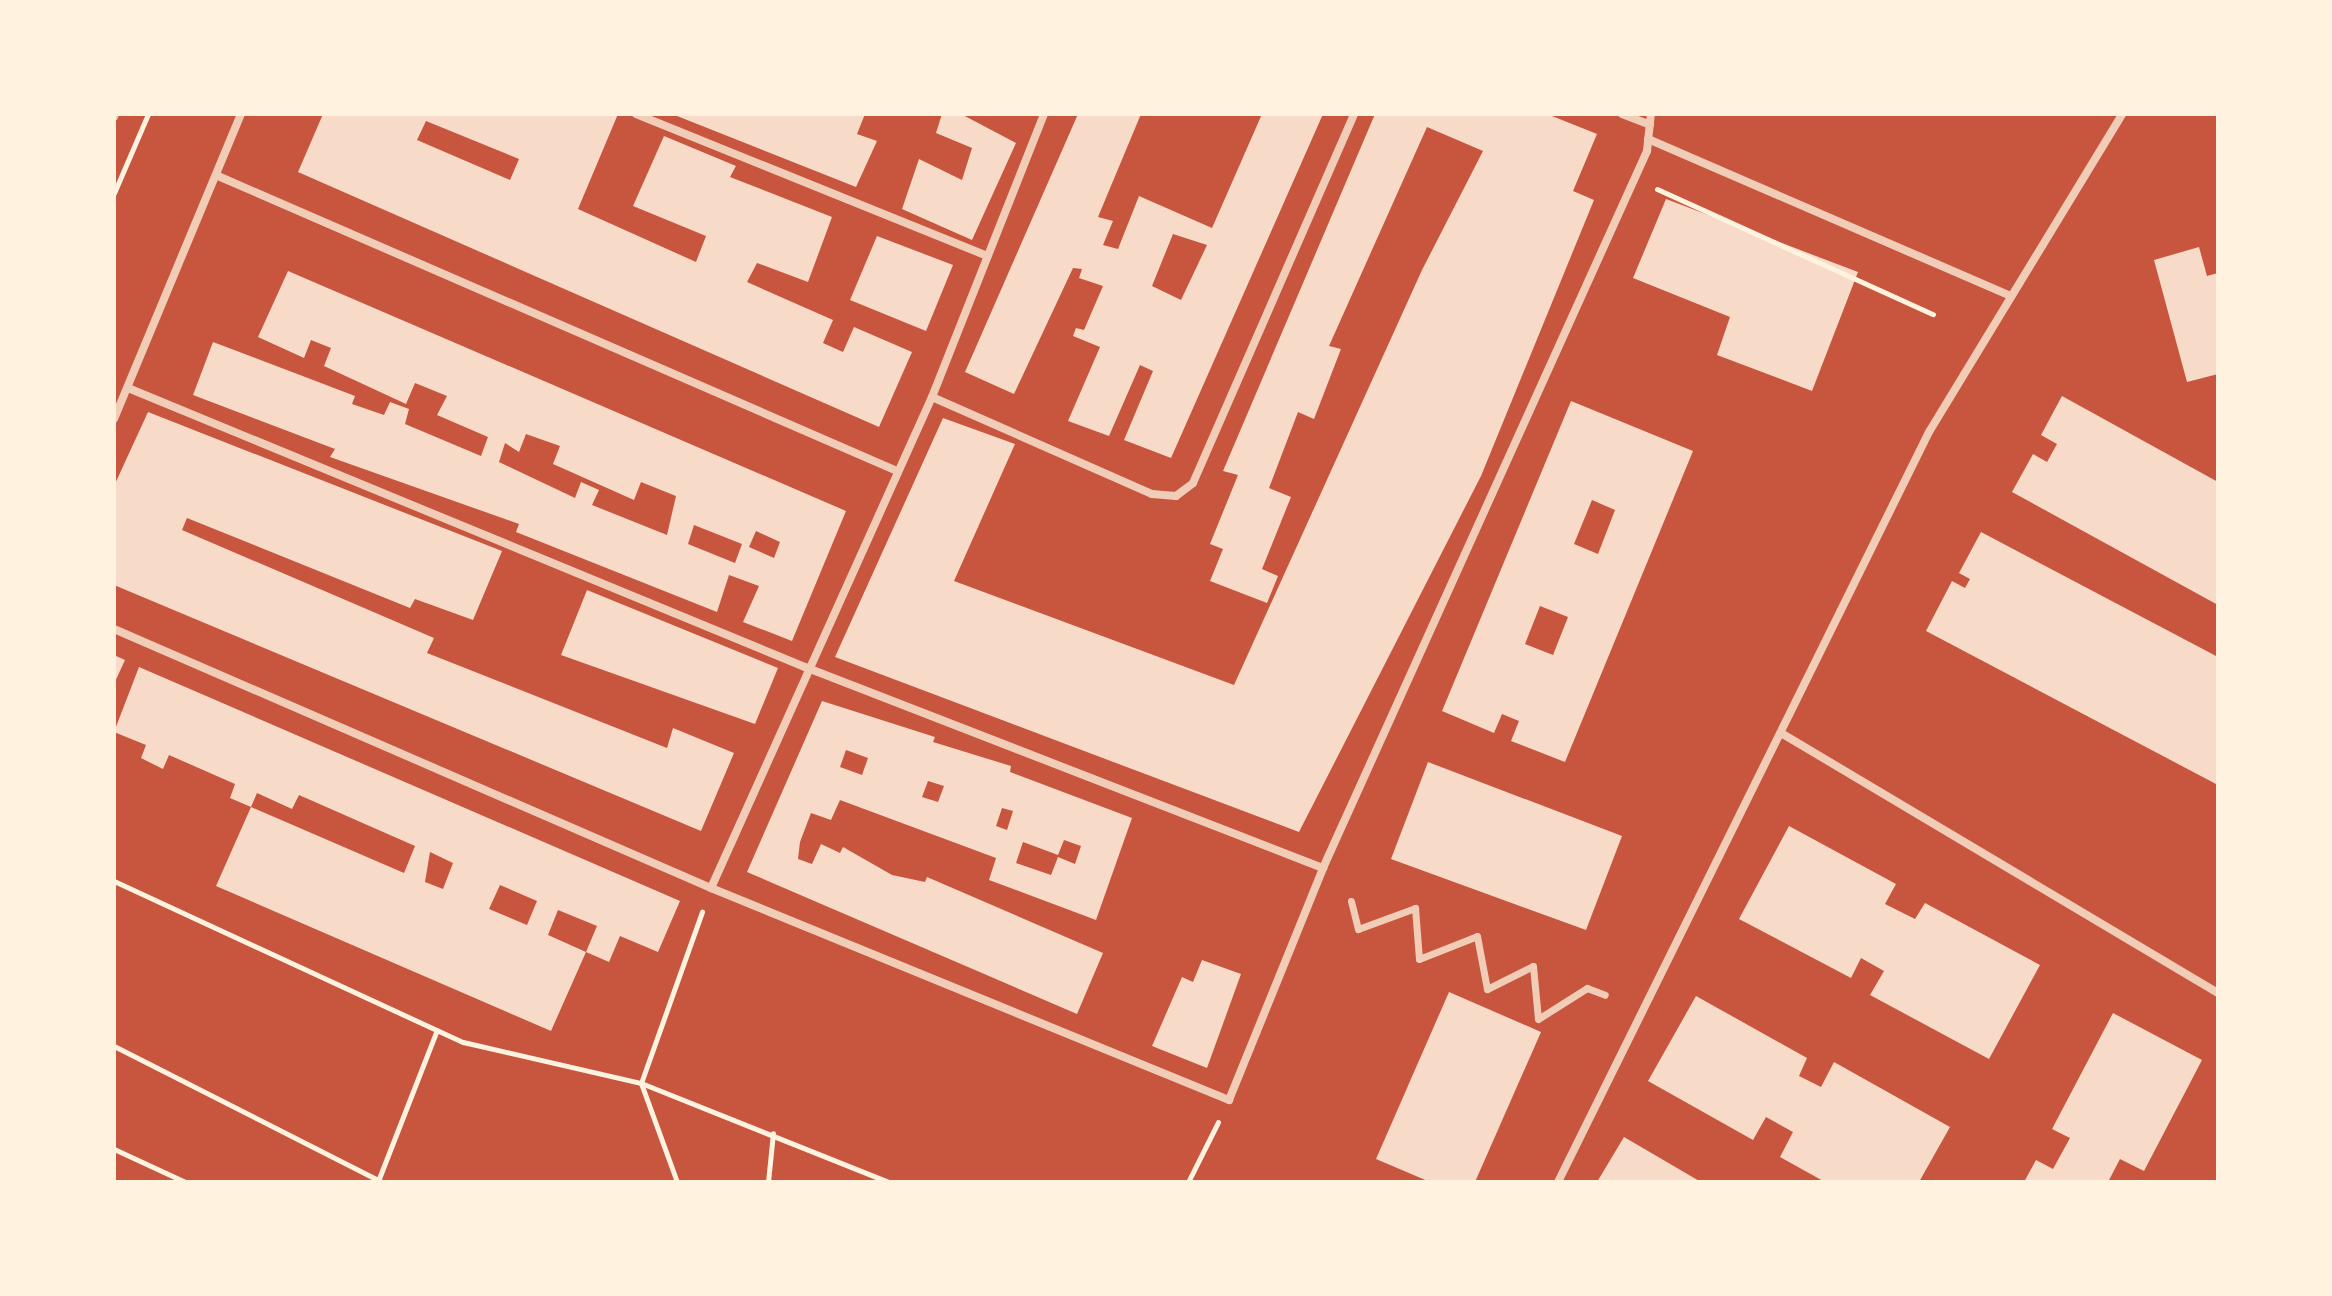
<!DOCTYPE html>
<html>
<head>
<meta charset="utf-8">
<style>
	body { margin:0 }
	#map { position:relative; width:2332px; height:1296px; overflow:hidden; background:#c8553d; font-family:"Exo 2",sans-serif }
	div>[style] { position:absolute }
	.building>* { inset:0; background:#f7dbc8 }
	.path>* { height:5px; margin:-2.5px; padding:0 2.5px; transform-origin:2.5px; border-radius:2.5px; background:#fff3e0 }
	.pedestrian>* { height:7px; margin:-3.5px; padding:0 3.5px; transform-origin:3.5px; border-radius:3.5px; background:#f1ccb7 }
	.minor>* { height:8px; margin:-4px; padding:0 4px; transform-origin:4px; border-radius:4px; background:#f1ccb7 }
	span { translate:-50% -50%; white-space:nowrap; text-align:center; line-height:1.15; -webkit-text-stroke:7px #fff3e0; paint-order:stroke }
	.frame { position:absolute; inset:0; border:116px solid #fff3e0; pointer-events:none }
</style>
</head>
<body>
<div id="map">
	<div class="building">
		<div style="clip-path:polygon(evenodd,323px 114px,618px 114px,578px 209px,696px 262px,706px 236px,633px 206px,664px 136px,736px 166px,730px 177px,832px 217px,808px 282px,757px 263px,747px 282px,833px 320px,823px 343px,843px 352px,854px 327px,912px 352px,879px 427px,298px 172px,323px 114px,426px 121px,519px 159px,510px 180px,417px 140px,426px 121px)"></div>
		<div style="clip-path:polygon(672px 114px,865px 114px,857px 134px,877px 141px,856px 187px)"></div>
		<div style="clip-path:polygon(942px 114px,961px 114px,1016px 143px,972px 240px,902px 209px,919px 159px,962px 180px,972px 148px,936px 133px)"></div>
		<div style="clip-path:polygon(evenodd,1078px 114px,1141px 114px,1098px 217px,1113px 221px,1103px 245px,1118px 249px,1139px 196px,1212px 228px,1262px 114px,1323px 114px,1171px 458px,1124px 440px,1153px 371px,1140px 365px,1109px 436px,1068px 421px,1100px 347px,1073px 336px,1076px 328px,1084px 330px,1103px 286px,1079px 278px,1082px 269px,1073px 268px,1014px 394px,965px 372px,1078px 114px,1173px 234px,1207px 245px,1181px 300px,1152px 286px,1173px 234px)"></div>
		<div style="clip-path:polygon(1375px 114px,1547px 114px,1597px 134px,1573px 191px,1594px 200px,1481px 476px,1299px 832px,835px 657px,943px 418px,1015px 444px,954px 581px,1234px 685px,1422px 270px,1483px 151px,1427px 127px,1329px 346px,1341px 349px,1314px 419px,1298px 412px,1269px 488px,1291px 497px,1262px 569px,1278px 576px,1267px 603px,1210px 581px,1223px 549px,1210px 544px,1238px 475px,1223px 471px)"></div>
		<div style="clip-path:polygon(1666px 199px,1858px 272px,1812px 391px,1717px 355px,1730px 317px,1633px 278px)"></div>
		<div style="clip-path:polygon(877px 236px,953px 265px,926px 331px,850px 300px)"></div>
		<div style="clip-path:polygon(2199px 247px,2207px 276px,2218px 273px,2218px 374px,2187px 382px,2154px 260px)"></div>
		<div style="clip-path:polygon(evenodd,288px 271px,846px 511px,792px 641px,743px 622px,759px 586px,729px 575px,717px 612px,516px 532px,519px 524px,330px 457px,335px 449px,193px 395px,213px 342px,355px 396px,352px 404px,384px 415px,390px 402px,409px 409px,405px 424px,481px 456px,488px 437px,437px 415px,447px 396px,415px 383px,406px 404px,324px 366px,331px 348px,311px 340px,304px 358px,258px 337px,288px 271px,526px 434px,560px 446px,553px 464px,634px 500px,641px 482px,676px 496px,667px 535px,592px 505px,599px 490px,581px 482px,575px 498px,499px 462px,505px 443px,519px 452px,526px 434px,288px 271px,694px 525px,742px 544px,735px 563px,688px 544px,694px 525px,288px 271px,756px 531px,780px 542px,774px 558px,749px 547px,756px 531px)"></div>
		<div style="clip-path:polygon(2062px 396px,2218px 482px,2218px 605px,2012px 492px,2033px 454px,2047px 462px,2057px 444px,2041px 435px)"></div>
		<div style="clip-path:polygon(evenodd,1571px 401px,1693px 451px,1565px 762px,1511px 741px,1519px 721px,1502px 714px,1494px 733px,1442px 711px,1571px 401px,1592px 500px,1615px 510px,1598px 554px,1574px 544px,1592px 500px,1571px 401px,1540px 606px,1568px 617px,1553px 655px,1525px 644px,1540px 606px)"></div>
		<div style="clip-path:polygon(148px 412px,502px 551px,473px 620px,415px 599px,410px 608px,187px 518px,182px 530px,434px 638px,427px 653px,667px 748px,673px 728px,734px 753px,701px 831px,114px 585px,114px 486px)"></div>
		<div style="clip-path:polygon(1981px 532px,2218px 657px,2216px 784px,1926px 631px,1952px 581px,1965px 588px,1970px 579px,1959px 573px)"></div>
		<div style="clip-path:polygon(587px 590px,778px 668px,755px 724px,561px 655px)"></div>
		<div style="clip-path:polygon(114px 655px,125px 660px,114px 684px)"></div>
		<div style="clip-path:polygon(evenodd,139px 667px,680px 901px,658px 952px,620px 936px,609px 962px,586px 952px,597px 926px,558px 910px,548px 935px,586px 952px,551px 1031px,216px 886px,251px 807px,404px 873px,415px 846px,299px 795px,292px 809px,257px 793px,251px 807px,230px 798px,235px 784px,169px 755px,163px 769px,141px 758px,146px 745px,114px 732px,139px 667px,430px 852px,453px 863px,443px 889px,425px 882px,430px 852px,139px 667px,500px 885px,537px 901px,527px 925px,489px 909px,500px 885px)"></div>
		<div style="clip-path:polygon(evenodd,822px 701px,935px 737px,933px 742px,1011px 766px,1010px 772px,1132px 818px,1096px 920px,989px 880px,996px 858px,840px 800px,831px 820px,811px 813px,800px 842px,798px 859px,812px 864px,821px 844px,840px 853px,843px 847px,892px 875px,925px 882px,927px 877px,1103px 953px,1077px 1014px,747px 872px,822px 701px,846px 750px,868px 758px,862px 775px,840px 767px,846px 750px,822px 701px,928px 781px,944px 786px,938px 802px,922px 797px,928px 781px,822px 701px,1002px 808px,1013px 811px,1007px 830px,996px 826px,1002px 808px,822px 701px,1064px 840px,1081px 846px,1075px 864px,1058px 857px,1051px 875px,1016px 863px,1023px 842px,1058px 855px,1064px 840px)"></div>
		<div style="clip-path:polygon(1428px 762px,1622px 836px,1586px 930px,1391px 859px)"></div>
		<div style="clip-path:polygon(1789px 826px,1896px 884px,1885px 904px,1915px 919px,1925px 903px,2040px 965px,1989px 1059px,1870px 995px,1884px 971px,1861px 958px,1851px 978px,1739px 919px)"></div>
		<div style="clip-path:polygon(1202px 960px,1241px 974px,1207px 1068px,1152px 1046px,1182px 977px,1193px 982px)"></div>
		<div style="clip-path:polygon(1449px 992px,1541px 1032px,1475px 1182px,1430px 1182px,1376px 1159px)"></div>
		<div style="clip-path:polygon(1696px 996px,1807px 1058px,1799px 1076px,1821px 1087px,1834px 1062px,1950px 1127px,1919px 1182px,1825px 1182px,1780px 1157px,1793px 1132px,1766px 1117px,1753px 1140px,1648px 1081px)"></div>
		<div style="clip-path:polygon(2113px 1013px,2202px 1060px,2144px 1171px,2120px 1159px,2108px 1182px,2024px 1182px,2036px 1160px,2053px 1169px,2070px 1138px,2052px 1129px)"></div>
		<div style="clip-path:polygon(1624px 1137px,1701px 1182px,1597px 1182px)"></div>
	</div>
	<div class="path">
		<div style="left:1657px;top:189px;width:303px;rotate:24.4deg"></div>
		<div style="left:114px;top:193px;width:86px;rotate:-66.7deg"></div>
		<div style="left:114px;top:881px;width:384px;rotate:24.8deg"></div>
		<div style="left:463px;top:1042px;width:183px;rotate:13deg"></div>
		<div style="left:641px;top:1083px;width:267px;rotate:21.8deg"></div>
		<div style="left:114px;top:1046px;width:301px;rotate:26.9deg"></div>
		<div style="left:114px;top:1149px;width:78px;rotate:24.9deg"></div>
		<div style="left:378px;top:1181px;width:162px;rotate:-68.7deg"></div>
		<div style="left:677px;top:1182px;width:105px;rotate:-110deg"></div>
		<div style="left:641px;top:1083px;width:182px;rotate:-70.4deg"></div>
		<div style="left:768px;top:1182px;width:49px;rotate:-84.2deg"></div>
		<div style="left:1188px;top:1182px;width:67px;rotate:-63.4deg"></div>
	</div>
	<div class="pedestrian">
		<div style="left:1351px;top:901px;width:29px;rotate:76deg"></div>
		<div style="left:1358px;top:929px;width:61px;rotate:-20.2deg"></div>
		<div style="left:1415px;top:908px;width:51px;rotate:85.5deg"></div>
		<div style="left:1419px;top:959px;width:62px;rotate:-21.6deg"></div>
		<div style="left:1477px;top:936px;width:54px;rotate:79.3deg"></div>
		<div style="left:1487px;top:989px;width:51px;rotate:-26.6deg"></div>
		<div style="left:1533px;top:966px;width:53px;rotate:84.6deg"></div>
		<div style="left:1538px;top:1019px;width:58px;rotate:-32.3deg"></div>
		<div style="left:1587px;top:988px;width:19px;rotate:21deg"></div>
	</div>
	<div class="minor">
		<div style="left:636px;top:114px;width:379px;rotate:22deg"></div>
		<div style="left:1622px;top:114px;width:30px;rotate:21deg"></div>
		<div style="left:114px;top:117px;width:3px;rotate:-72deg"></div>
		<div style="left:1648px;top:139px;width:395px;rotate:23.4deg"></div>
		<div style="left:218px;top:176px;width:740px;rotate:23.48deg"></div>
		<div style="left:128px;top:388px;width:732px;rotate:22.4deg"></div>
		<div style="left:805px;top:667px;width:556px;rotate:21.21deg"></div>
		<div style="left:932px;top:397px;width:240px;rotate:23.8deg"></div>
		<div style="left:1152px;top:494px;width:24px;rotate:5deg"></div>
		<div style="left:1176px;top:496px;width:21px;rotate:-37deg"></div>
		<div style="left:1193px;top:483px;width:403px;rotate:-66.4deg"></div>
		<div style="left:114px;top:419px;width:330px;rotate:-67.4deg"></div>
		<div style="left:114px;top:629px;width:651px;rotate:23.45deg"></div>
		<div style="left:711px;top:888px;width:560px;rotate:22.26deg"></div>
		<div style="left:1229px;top:1100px;width:250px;rotate:-67.9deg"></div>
		<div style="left:1323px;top:868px;width:787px;rotate:-65.68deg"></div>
		<div style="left:1647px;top:151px;width:37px;rotate:-84deg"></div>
		<div style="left:1781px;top:733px;width:508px;rotate:30.75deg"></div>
		<div style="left:711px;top:888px;width:538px;rotate:-65.77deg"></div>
		<div style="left:932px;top:397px;width:304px;rotate:-68.4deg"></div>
		<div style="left:1558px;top:1182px;width:837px;rotate:-63.68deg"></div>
		<div style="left:1929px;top:432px;width:372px;rotate:-58.7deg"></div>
	</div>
	<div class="frame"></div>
</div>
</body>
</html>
